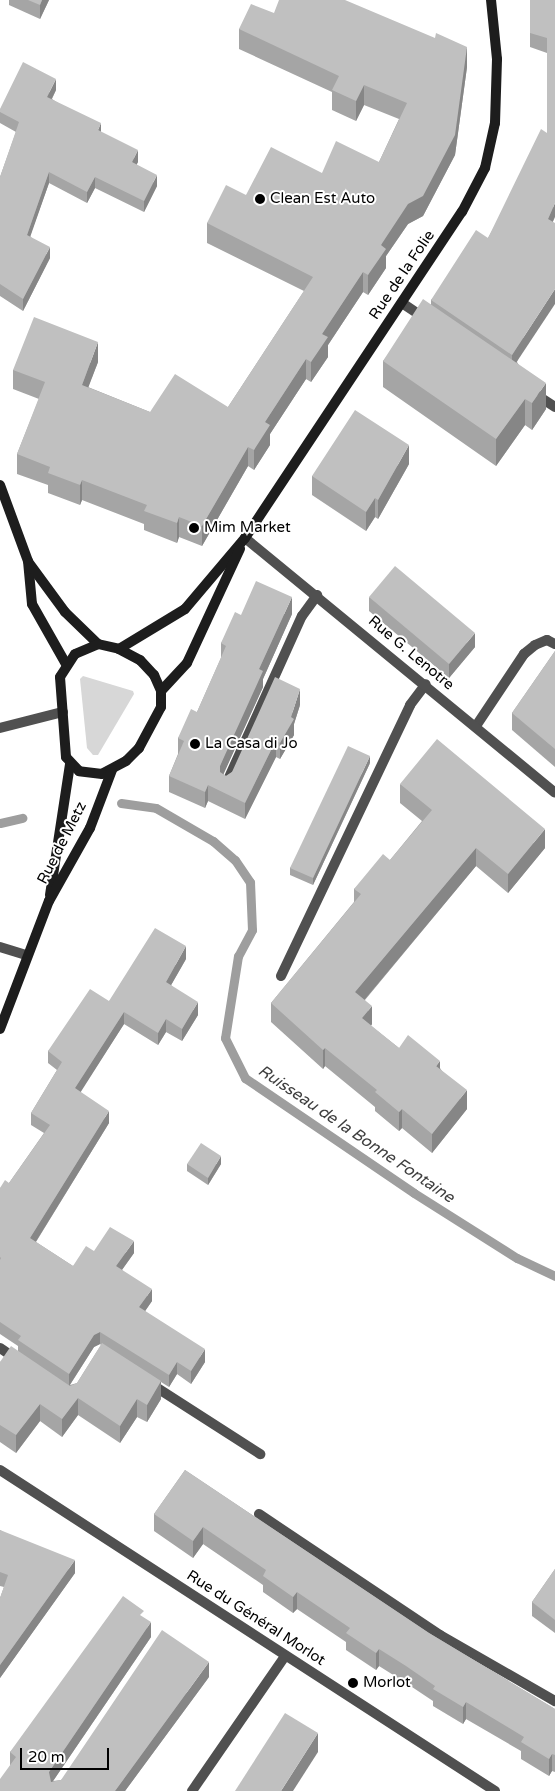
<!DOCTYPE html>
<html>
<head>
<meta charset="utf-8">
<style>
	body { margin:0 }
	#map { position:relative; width:555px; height:1791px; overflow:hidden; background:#fff; font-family:"Varela Round",sans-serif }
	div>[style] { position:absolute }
	.green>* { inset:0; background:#d7d7d7 }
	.stream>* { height:9px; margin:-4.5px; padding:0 4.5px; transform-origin:4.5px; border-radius:4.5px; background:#9e9e9e }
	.lane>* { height:10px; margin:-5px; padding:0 5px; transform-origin:5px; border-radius:5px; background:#505050 }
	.street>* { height:10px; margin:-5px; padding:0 5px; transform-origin:5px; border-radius:5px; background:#505050 }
	.secondary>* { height:10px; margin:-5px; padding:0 5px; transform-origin:5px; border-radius:5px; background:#1d1d1d }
	.wall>* { inset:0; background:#a5a5a5 }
	.shaded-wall>* { inset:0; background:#868686 }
	.building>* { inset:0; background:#c0c0c0 }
	.dots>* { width:14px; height:14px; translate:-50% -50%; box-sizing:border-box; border:2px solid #fff; border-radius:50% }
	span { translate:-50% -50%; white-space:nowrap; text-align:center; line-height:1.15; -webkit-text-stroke:4px #fff; paint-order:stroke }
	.poi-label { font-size:15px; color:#000 }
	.left { translate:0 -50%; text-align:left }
	.street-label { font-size:15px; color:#000 }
	.water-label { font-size:16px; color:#3f3f3f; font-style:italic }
	.scale { position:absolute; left:20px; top:1748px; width:89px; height:22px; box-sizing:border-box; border:2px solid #000; border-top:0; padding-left:6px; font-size:15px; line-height:18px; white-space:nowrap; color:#000; -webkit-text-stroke:4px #fff; paint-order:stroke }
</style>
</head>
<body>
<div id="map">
	<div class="green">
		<div style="clip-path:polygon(83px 676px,133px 691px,134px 694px,98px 755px,93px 755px,87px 748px,80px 679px)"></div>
	</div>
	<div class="stream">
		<div style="left:121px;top:803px;width:35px;rotate:8deg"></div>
		<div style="left:156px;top:808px;width:66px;rotate:30.1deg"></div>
		<div style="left:213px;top:841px;width:29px;rotate:41deg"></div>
		<div style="left:235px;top:860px;width:27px;rotate:56deg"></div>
		<div style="left:250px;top:882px;width:48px;rotate:87.6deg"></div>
		<div style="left:252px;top:930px;width:30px;rotate:118deg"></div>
		<div style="left:238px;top:956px;width:83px;rotate:99deg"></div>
		<div style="left:225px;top:1038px;width:45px;rotate:63.4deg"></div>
		<div style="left:245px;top:1078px;width:204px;rotate:34.2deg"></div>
		<div style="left:414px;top:1193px;width:122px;rotate:32.3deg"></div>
		<div style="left:517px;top:1258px;width:42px;rotate:25.3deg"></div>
		<div style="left:0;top:823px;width:23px;rotate:-13deg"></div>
	</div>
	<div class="lane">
		<div style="left:402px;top:303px;width:29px;rotate:34deg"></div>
		<div style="left:535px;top:394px;width:24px;rotate:33deg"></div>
		<div style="left:476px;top:726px;width:87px;rotate:-56.3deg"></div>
		<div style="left:524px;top:654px;width:14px;rotate:-39deg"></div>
		<div style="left:535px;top:645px;width:13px;rotate:-23deg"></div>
		<div style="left:547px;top:640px;width:9px;rotate:27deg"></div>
		<div style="left:0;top:728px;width:65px;rotate:-14.3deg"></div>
		<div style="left:226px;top:784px;width:184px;rotate:-65.7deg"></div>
		<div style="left:302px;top:616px;width:26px;rotate:-54deg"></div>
		<div style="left:281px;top:976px;width:300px;rotate:-64.5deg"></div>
		<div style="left:410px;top:705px;width:26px;rotate:-53deg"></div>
		<div style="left:0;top:1348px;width:22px;rotate:34deg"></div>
		<div style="left:151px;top:1384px;width:130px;rotate:32.7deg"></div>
		<div style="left:259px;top:1514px;width:218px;rotate:33.8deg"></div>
		<div style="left:440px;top:1635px;width:133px;rotate:29.9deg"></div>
	</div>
	<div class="street">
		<div style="left:245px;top:538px;width:401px;rotate:39.4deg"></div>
		<div style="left:0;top:947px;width:28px;rotate:17deg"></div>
		<div style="left:0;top:1470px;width:590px;rotate:32.96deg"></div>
		<div style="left:192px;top:1791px;width:164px;rotate:-55.4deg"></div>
	</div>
	<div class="secondary">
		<div style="left:0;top:485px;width:81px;rotate:69.8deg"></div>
		<div style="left:28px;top:561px;width:43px;rotate:84.7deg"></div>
		<div style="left:32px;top:604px;width:69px;rotate:60.5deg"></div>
		<div style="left:29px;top:563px;width:61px;rotate:53.7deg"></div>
		<div style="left:65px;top:612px;width:46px;rotate:44.1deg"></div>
		<div style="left:98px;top:644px;width:22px;rotate:13deg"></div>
		<div style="left:119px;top:649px;width:24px;rotate:28deg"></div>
		<div style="left:140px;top:660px;width:21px;rotate:47deg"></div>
		<div style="left:154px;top:675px;width:17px;rotate:66deg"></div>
		<div style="left:161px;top:691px;width:16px;rotate:90deg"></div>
		<div style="left:161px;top:707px;width:47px;rotate:118.2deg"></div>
		<div style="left:139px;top:748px;width:18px;rotate:135deg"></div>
		<div style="left:126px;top:761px;width:27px;rotate:152deg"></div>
		<div style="left:102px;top:774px;width:23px;rotate:-173deg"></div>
		<div style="left:79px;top:771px;width:19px;rotate:-133deg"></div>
		<div style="left:66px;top:757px;width:80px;rotate:-94.3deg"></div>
		<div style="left:60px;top:677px;width:27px;rotate:-57deg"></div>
		<div style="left:75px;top:654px;width:25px;rotate:-23deg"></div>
		<div style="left:119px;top:649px;width:77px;rotate:-31.2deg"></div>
		<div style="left:185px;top:609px;width:93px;rotate:-49.8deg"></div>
		<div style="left:245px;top:538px;width:392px;rotate:-56.4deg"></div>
		<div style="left:462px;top:212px;width:50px;rotate:-62.4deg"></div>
		<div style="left:485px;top:168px;width:46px;rotate:-77.5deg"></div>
		<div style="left:495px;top:123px;width:64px;rotate:-88.2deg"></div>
		<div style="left:497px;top:59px;width:59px;rotate:-95.8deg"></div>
		<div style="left:161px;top:691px;width:38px;rotate:-47deg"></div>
		<div style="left:187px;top:663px;width:126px;rotate:-65.1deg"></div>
		<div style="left:50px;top:895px;width:133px;rotate:-81.3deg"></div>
		<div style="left:0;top:1029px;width:137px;rotate:-69.1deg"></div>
		<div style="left:49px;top:901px;width:84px;rotate:-60.7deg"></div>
		<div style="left:90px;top:828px;width:62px;rotate:-69.2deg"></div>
	</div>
	<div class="wall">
		<div style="clip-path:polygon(9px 0,49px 0,40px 19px,9px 5px)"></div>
		<div style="clip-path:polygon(530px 0,555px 0,553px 222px,517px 362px,546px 409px,532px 430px,525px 425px,496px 466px,383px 387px,383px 361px,431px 304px,431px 300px,488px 238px,547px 133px,547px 53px,530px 47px)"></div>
		<div style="clip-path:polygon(274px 13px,467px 67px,455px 155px,423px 216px,408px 224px,386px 256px,386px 268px,368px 295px,363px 292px,328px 345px,328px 357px,311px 382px,306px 379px,270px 434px,270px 445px,254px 470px,248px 466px,202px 546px,179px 537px,177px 543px,144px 530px,144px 524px,82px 500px,80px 505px,48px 493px,48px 485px,17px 474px,17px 454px,39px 399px,13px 389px,13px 370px,98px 362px,88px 387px,150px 412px,228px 407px,304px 291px,207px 243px,207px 223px,246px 195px,322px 173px,379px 162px,399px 119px,364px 105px,356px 121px,332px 110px,332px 92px,239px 49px,239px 29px)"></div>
		<div style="clip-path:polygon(56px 90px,52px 99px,101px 132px,138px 162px,136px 164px,157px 186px,144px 212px,95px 188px,87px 203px,49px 183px,30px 236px,50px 258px,23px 311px,0 296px,0 177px,16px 132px,0 123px,0 109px)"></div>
		<div style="clip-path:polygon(409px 464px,378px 519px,375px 517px,366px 531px,312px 495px,312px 476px)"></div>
		<div style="clip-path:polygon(369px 597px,475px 647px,449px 678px,369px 611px)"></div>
		<div style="clip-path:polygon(292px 614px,263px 679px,263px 687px,223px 774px,226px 776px,232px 772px,300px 705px,294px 724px,294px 735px,280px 759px,276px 757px,245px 819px,208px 801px,205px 808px,169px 792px,169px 776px,178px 754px,178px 738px,197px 712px,221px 658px,221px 643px,241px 615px)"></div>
		<div style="clip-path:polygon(555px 651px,555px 767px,512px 730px,512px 713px)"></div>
		<div style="clip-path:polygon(370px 763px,313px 885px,290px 875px,290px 868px)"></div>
		<div style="clip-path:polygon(400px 784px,545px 848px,508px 893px,476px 866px,365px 1000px,372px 1024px,371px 1026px,399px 1048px,440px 1068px,467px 1109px,432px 1153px,402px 1128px,399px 1131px,375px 1111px,375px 1107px,325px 1066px,323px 1069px,271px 1022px,271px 1003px,354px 902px,354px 889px,390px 860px,422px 821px,400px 803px)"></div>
		<div style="clip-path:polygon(evenodd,186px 959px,171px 985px,198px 1015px,182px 1041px,166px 1032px,158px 1045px,124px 1024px,80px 1092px,109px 1123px,36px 1242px,73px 1266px,94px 1251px,134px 1253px,122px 1270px,152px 1301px,145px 1311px,205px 1362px,191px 1384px,177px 1374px,169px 1387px,161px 1382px,161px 1399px,147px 1422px,137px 1417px,120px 1443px,78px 1415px,62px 1437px,40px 1421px,16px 1453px,0 1442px,0 1362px,18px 1351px,18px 1346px,0 1334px,0 1188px,9px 1183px,44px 1133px,31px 1125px,31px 1113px,57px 1070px,48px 1063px,48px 1051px,109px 1001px,186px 959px,100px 1344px,101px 1345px,77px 1383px,70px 1385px,94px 1347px,100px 1344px)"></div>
		<div style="clip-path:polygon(187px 1164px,221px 1164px,208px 1185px,187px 1171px)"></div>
		<div style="clip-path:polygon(185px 1470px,429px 1633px,555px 1709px,555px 1772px,552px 1771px,549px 1776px,521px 1759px,521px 1751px,466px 1719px,463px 1724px,433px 1706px,433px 1701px,406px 1683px,379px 1666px,376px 1670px,346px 1650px,346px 1642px,297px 1609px,293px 1613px,263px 1592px,263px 1585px,203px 1544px,193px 1558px,154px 1531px,154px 1514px)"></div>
		<div style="clip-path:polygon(0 1530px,75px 1573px,0 1678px,0 1598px,4px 1587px,0 1586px)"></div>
		<div style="clip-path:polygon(555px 1569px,555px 1633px,532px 1616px,532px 1602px)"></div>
		<div style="clip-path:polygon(144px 1618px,151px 1637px,53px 1781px,61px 1780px,209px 1677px,125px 1791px,0 1791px,10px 1766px,10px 1752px)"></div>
	</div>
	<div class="shaded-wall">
		<div style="clip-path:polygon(42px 0,49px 0,40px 19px,40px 5px)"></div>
		<div style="clip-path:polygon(467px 47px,467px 67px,455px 155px,423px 216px,408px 224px,386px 256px,386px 268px,368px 295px,368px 275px,381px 245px)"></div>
		<div style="clip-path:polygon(56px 79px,56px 90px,47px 108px,47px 97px)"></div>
		<div style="clip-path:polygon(364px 85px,364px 105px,356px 121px,356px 101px)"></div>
		<div style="clip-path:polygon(101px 123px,101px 135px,98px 130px)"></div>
		<div style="clip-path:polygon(138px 150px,138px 162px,132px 174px,132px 162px)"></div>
		<div style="clip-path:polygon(49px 172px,49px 183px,27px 246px,27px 235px)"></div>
		<div style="clip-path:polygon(157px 175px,157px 186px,144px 212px,144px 201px)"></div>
		<div style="clip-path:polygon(95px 177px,95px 188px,87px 203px,87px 192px)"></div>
		<div style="clip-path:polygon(555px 203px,555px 217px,548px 233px,548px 219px)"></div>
		<div style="clip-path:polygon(50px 247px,50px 258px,23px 311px,23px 299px)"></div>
		<div style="clip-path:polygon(363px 272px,363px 292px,328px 345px,328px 357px,311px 382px,311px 362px,322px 334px)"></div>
		<div style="clip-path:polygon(555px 289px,555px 304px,512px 369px,512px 355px)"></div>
		<div style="clip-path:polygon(98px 342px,98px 362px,82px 404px,82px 385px)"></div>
		<div style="clip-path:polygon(306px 359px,306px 379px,270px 434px,270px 445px,254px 470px,254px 450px,265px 422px)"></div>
		<div style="clip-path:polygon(546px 383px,546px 409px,532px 430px,532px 403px)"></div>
		<div style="clip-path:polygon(525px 399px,525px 425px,496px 466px,496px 439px)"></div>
		<div style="clip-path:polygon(409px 445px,409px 464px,378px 519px,378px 500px)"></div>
		<div style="clip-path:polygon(248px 447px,248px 466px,202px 546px,202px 526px)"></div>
		<div style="clip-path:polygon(82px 480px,82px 500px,80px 505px,80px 485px)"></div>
		<div style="clip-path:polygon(375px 498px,375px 517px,366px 531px,366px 512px)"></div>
		<div style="clip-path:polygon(179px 517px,179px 537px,177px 543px,177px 523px)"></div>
		<div style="clip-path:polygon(292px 597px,292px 614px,263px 679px,263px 687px,220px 782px,220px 766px,259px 669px)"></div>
		<div style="clip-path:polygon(475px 633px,475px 647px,449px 678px,449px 664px)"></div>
		<div style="clip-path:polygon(300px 689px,300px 705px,294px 724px,294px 735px,280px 759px,280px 743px,291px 717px)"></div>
		<div style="clip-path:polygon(276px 740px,276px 757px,245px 819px,245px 803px)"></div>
		<div style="clip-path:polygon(370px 756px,370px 763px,313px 885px,313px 878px)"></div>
		<div style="clip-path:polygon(208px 785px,208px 801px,205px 808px,205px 792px)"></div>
		<div style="clip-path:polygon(545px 829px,545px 848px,508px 893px,508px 874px)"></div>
		<div style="clip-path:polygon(476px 848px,476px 866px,355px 1011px,355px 992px)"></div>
		<div style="clip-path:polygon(186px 946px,186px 959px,166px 994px,166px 982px)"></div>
		<div style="clip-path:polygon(198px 1002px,198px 1015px,182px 1041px,182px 1029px)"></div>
		<div style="clip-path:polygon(372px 1006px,372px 1024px,362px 1037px,362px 1018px)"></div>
		<div style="clip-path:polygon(124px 1012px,124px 1024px,75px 1101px,75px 1088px)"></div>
		<div style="clip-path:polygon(166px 1019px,166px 1032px,158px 1045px,158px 1033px)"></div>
		<div style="clip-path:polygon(325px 1048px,325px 1066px,323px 1069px,323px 1050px)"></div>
		<div style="clip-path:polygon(440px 1061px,440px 1080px,436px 1066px)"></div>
		<div style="clip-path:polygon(467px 1090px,467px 1109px,432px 1153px,432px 1134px)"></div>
		<div style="clip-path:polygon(402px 1109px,402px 1128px,399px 1131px,399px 1112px)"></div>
		<div style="clip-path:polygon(109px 1111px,109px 1123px,30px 1251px,30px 1238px)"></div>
		<div style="clip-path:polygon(221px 1156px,221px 1164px,208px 1185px,208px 1178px)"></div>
		<div style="clip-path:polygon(134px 1241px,134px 1253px,116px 1278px,116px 1266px)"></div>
		<div style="clip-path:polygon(152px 1289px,152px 1301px,139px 1320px,139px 1307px)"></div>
		<div style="clip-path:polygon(100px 1332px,100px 1344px,94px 1347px,69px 1386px,69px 1374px,94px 1335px)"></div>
		<div style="clip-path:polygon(205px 1349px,205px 1362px,191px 1384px,191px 1371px)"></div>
		<div style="clip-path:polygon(177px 1362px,177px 1374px,169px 1387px,169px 1375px)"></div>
		<div style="clip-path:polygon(161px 1381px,161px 1399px,147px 1422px,147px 1405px)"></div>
		<div style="clip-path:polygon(78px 1398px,78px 1415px,62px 1437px,62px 1419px)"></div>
		<div style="clip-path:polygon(137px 1399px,137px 1417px,120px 1443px,120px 1426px)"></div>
		<div style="clip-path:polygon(40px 1404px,40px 1421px,16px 1453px,16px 1435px)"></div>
		<div style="clip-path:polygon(203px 1527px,203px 1544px,193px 1558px,193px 1541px)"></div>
		<div style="clip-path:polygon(75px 1560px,75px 1573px,0 1678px,0 1665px)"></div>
		<div style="clip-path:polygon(297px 1592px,297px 1609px,293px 1613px,293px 1597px)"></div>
		<div style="clip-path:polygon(151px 1622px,151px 1637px,49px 1787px,49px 1772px)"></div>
		<div style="clip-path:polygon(379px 1649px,379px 1666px,376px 1670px,376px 1653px)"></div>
		<div style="clip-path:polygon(209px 1662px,209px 1677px,125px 1791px,115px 1791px)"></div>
		<div style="clip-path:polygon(466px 1702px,466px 1719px,463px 1724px,463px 1707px)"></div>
		<div style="clip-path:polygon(318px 1733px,318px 1752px,293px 1791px,281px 1791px)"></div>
		<div style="clip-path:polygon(552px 1754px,552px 1771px,549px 1776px,549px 1759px)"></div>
	</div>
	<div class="building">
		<div style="clip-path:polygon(28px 0,42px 0,40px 5px)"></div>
		<div style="clip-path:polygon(279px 0,345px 0,435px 38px,436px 33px,467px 47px,455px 135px,423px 196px,408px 204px,381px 245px,386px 249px,368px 275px,363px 272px,322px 334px,328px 337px,311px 362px,306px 359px,265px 422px,270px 425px,254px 450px,248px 447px,202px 526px,179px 517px,177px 523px,144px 511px,147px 505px,82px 480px,80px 485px,48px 473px,50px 467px,17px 454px,45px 382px,13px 370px,34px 317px,98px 342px,82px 385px,150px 412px,175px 374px,228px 407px,313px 277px,207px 223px,226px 185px,246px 195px,271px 147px,322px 173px,336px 141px,379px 162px,407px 103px,364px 85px,356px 101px,332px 90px,339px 76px,239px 29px,251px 4px,274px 13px)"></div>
		<div style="clip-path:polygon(530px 0,555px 0,555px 203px,548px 219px,555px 223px,555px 289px,512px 355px,431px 300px,476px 230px,488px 238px,541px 129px,547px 133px,547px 38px,530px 33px)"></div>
		<div style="clip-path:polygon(23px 62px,56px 79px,47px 97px,101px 123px,98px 130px,138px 150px,132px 162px,157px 175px,144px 201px,95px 177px,87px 192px,49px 172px,27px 235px,50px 247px,23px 299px,0 284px,0 177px,19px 122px,0 112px,0 109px)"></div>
		<div style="clip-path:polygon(423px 299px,546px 383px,532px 403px,525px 399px,496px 439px,383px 361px)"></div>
		<div style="clip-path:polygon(355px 410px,409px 445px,378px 500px,375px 498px,366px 512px,312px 476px)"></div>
		<div style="clip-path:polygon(395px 566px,475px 633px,449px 664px,369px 597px)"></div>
		<div style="clip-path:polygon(256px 581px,292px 597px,259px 669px,263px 671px,220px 766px,220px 772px,226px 776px,232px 772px,275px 677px,300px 689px,291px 717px,294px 719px,280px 743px,276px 740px,245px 803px,208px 785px,205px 792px,169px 776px,184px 741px,178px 738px,191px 709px,197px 712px,226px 646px,221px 643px,235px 612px,241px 615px)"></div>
		<div style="clip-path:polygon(555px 651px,555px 749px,512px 713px)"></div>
		<div style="clip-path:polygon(437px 739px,545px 829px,508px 874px,476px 848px,355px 992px,372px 1006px,362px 1018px,399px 1048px,408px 1035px,440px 1061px,436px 1066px,467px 1090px,432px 1134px,402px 1109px,399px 1112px,375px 1092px,377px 1090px,325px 1048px,323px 1050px,271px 1003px,361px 894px,354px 889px,383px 854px,390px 860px,432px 810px,400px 784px)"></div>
		<div style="clip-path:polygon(348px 746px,370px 756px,313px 878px,290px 868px)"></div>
		<div style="clip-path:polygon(155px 928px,186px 946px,166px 982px,198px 1002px,182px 1029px,166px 1019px,158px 1033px,124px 1012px,75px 1088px,109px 1111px,30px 1238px,73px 1266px,86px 1246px,94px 1251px,110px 1227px,134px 1241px,116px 1266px,152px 1289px,139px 1307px,205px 1349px,191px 1371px,177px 1362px,169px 1375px,100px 1332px,94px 1335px,69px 1374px,18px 1340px,21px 1336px,0 1322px,0 1260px,1px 1258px,0 1257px,0 1188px,5px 1180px,9px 1183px,50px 1125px,31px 1113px,62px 1062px,48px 1051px,90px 989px,109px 1001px)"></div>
		<div style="clip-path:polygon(201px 1143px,221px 1156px,208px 1178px,187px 1164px)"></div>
		<div style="clip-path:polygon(102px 1343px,161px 1381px,147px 1405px,137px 1399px,120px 1426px,78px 1398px,62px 1419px,40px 1404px,16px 1435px,0 1425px,0 1362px,11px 1346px,70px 1386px,77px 1383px)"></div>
		<div style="clip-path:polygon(185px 1470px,429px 1633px,555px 1709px,555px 1755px,552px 1754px,549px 1759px,521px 1742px,524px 1737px,466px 1702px,463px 1707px,433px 1689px,435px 1686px,406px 1666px,379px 1649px,376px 1653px,346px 1633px,350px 1628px,297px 1592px,293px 1597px,263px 1576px,266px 1570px,203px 1527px,193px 1541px,154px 1514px)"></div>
		<div style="clip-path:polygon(0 1530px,75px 1560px,0 1665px,0 1598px,8px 1575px,0 1572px)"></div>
		<div style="clip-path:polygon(555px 1569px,555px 1620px,532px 1602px)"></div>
		<div style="clip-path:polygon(123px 1596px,144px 1611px,140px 1615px,151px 1622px,49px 1772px,51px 1782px,61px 1780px,162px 1630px,209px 1662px,115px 1791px,0 1791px,0 1779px,16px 1757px,10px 1752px)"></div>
		<div style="clip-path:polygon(285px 1713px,318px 1733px,281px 1791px,235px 1791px)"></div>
	</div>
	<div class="dots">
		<div style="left:260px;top:199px;background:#000"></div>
		<div style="left:194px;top:528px;background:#000"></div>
		<div style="left:195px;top:744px;background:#000"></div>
		<div style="left:353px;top:1683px;background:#000"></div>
	</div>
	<div class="poi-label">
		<span class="left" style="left:270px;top:199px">Clean Est Auto</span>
		<span class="left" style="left:204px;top:528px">Mim Market</span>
		<span class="left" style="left:205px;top:744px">La Casa di Jo</span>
		<span class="left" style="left:363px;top:1683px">Morlot</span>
	</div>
	<div class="street-label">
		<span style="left:402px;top:275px;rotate:-56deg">Rue de la Folie</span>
		<span style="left:411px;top:653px;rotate:40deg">Rue G. Lenotre</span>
		<span style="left:62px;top:843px;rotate:-63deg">Rue de Metz</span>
		<span style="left:256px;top:1618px;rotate:33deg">Rue du Général Morlot</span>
	</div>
	<div class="water-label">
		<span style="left:356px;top:1134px;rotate:34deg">Ruisseau de la Bonne Fontaine</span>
	</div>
	<div class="scale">20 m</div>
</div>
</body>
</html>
